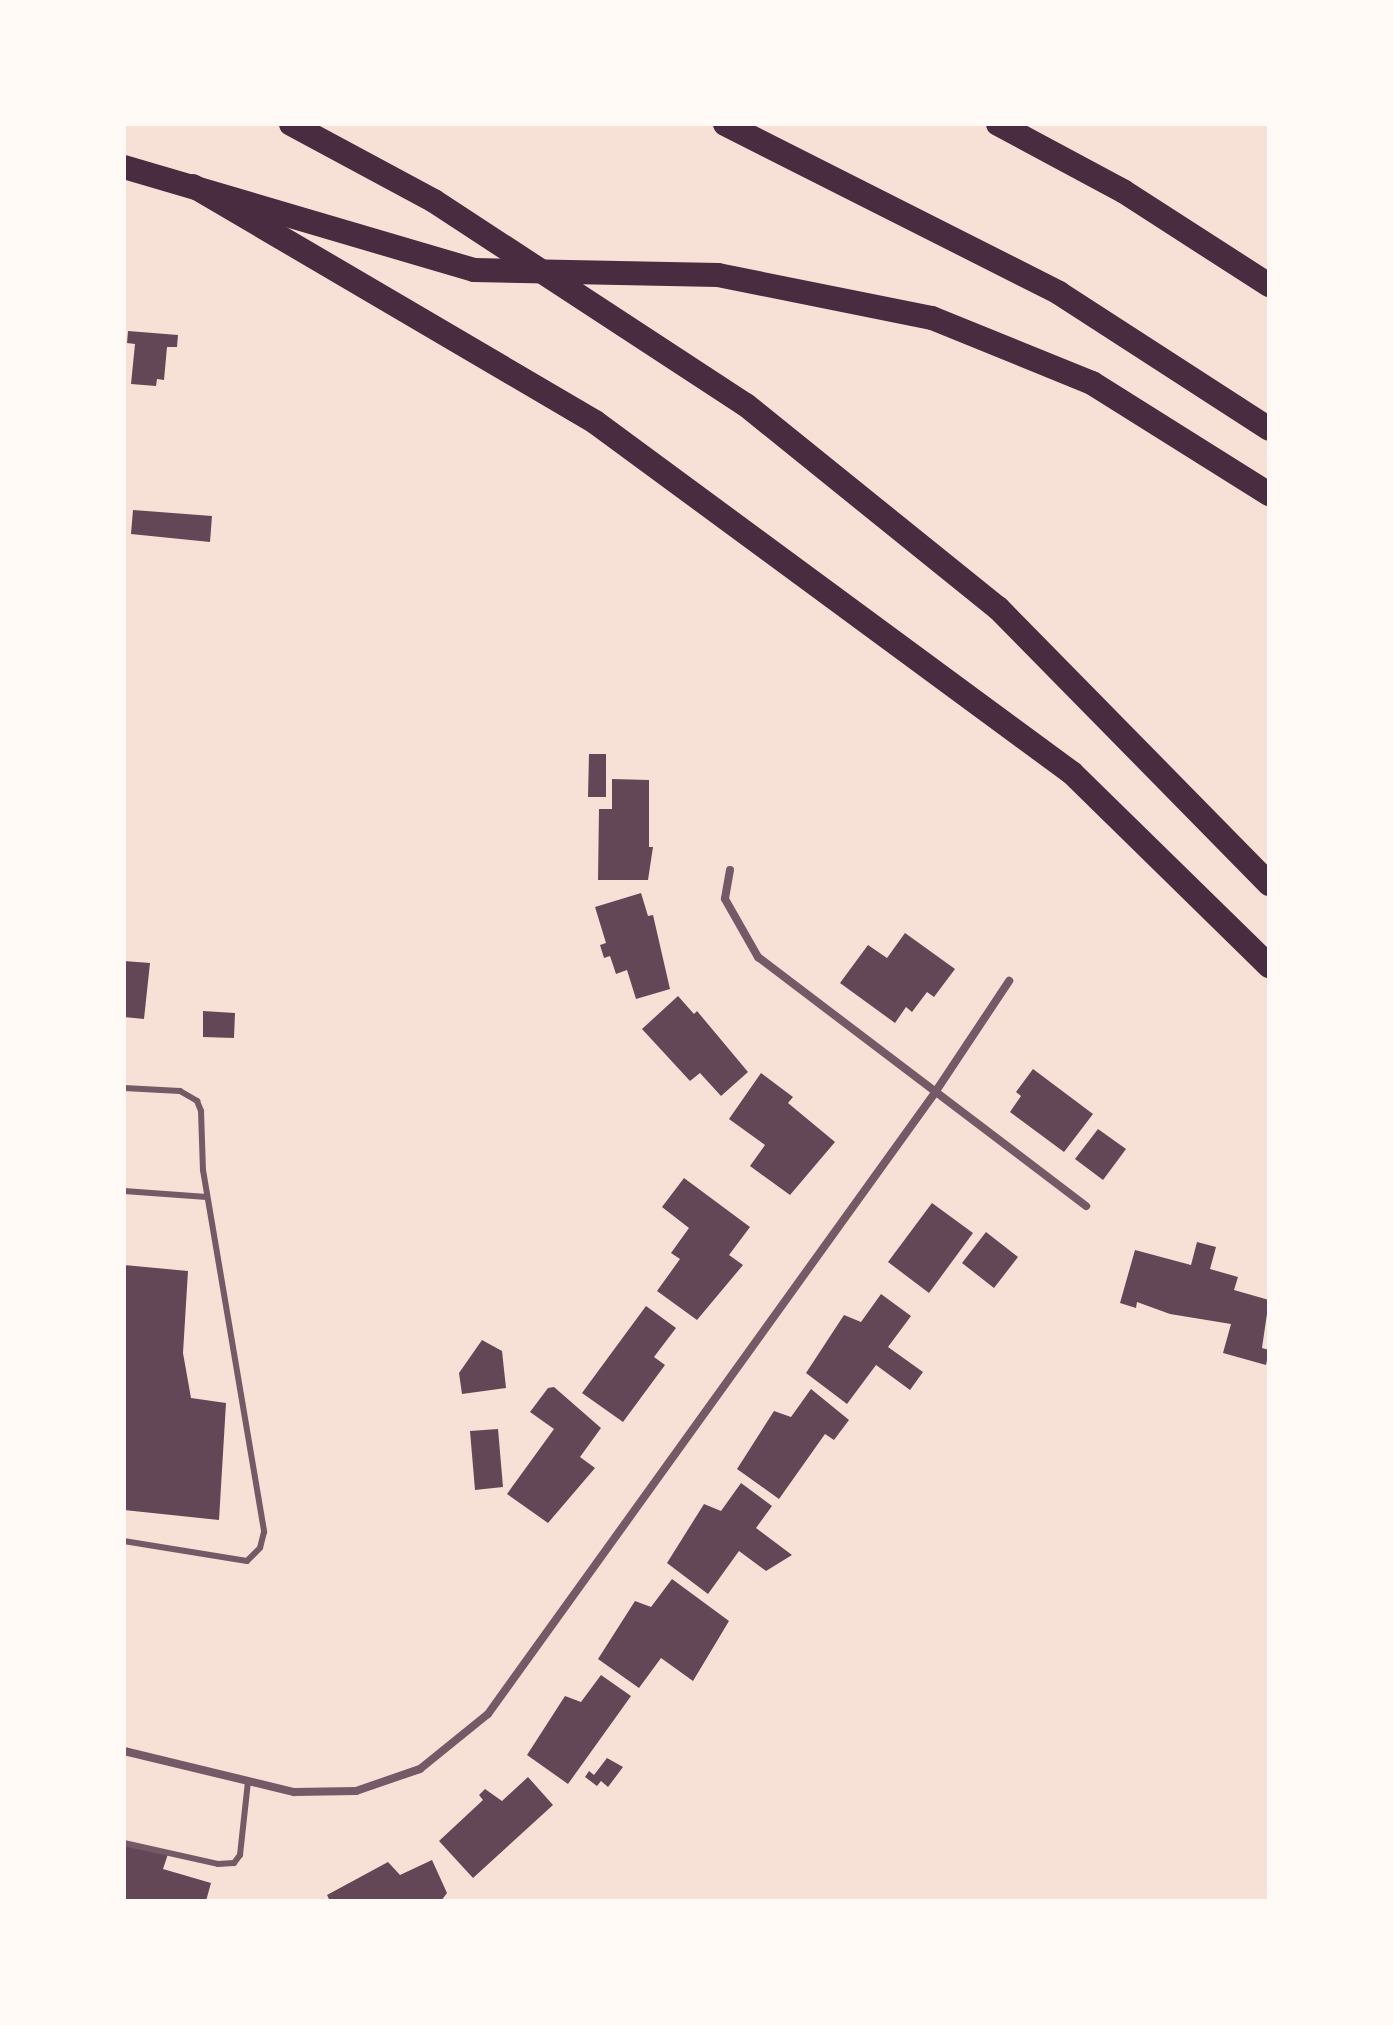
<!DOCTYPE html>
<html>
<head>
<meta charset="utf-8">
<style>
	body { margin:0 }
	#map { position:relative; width:1393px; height:2025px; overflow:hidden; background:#f7e1d7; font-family:"DM Sans",sans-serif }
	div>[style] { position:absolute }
	.building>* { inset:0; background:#644757 }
	.service>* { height:6px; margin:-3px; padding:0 3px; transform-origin:3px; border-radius:3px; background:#755966 }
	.minor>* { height:8px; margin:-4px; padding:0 4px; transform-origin:4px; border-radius:4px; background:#755966 }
	.motorway>* { height:24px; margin:-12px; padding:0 12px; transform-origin:12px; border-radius:12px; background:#4a2c40 }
	span { translate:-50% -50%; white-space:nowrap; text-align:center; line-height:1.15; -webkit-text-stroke:7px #fffaf5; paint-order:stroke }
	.frame { position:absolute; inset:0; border:126px solid #fffaf5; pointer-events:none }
</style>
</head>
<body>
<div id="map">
	<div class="building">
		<div style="clip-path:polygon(128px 331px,178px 335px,177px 347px,167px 347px,164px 380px,157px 379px,156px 386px,131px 384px,135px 344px,127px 343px)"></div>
		<div style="clip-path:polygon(133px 510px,212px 516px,210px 542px,131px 534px)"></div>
		<div style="clip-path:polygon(589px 754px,606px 754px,606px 797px,588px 797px)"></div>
		<div style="clip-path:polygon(612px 779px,649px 780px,649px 847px,653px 847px,648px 880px,598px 880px,599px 809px,612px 809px)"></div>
		<div style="clip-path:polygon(641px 893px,648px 916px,653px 915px,670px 989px,636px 999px,627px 970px,616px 974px,610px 956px,604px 958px,600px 945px,606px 943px,595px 907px)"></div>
		<div style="clip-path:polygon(905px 933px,955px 969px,934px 997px,927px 992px,912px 1012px,906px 1007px,895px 1023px,840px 983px,868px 945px,887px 958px)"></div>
		<div style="clip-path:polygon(124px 961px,150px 963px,144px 1019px,124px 1017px)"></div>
		<div style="clip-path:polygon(678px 996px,694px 1014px,697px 1011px,748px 1072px,721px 1096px,700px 1073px,690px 1081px,642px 1029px)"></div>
		<div style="clip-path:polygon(203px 1011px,235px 1013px,234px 1038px,203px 1037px)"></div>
		<div style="clip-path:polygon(1033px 1069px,1093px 1114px,1064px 1152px,1010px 1112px,1021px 1096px,1016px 1092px)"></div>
		<div style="clip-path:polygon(761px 1073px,793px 1097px,788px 1103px,835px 1142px,790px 1195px,750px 1166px,765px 1145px,729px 1119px)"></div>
		<div style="clip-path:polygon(1098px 1129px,1126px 1149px,1103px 1180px,1075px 1159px)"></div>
		<div style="clip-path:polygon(684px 1178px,750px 1227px,729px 1255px,743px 1265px,697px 1320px,657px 1291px,680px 1259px,671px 1253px,689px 1228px,662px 1207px)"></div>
		<div style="clip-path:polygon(932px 1203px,973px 1233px,929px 1293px,888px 1262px)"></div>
		<div style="clip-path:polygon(986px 1232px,1018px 1257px,994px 1288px,962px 1263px)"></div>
		<div style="clip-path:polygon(1197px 1242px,1216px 1247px,1210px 1269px,1238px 1277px,1234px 1290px,1269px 1300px,1262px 1348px,1269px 1350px,1266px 1365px,1223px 1353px,1231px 1324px,1170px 1314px,1137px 1302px,1136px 1308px,1120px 1303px,1135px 1250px,1191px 1265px)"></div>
		<div style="clip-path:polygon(124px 1265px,188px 1271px,183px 1353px,191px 1398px,226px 1403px,219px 1520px,124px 1510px)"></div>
		<div style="clip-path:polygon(881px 1294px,911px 1316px,888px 1347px,923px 1372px,910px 1390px,876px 1365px,847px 1404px,806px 1373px,844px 1315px,861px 1322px)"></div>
		<div style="clip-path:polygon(646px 1306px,676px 1328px,654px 1357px,665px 1365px,623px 1422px,582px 1393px)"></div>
		<div style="clip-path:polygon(482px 1340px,502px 1351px,506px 1388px,462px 1394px,459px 1373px)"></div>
		<div style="clip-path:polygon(554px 1387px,601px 1428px,580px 1457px,595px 1468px,548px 1523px,507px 1494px,554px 1429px,530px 1412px,548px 1388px)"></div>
		<div style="clip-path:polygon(811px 1389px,849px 1420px,834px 1440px,825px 1434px,779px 1499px,737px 1469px,774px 1411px,791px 1417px)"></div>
		<div style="clip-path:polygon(498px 1429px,503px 1487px,475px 1490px,470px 1431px)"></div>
		<div style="clip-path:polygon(741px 1483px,772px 1506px,756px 1528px,792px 1555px,766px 1571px,739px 1551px,708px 1594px,667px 1563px,704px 1504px,721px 1511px)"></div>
		<div style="clip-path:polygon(672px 1579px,729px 1621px,693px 1681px,661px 1658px,639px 1688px,598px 1659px,635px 1601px,651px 1607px)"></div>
		<div style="clip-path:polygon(601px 1675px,631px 1696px,568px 1784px,527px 1755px,565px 1696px,581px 1702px)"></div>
		<div style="clip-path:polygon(607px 1758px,623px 1767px,608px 1787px,601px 1781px,597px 1786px,585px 1777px,589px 1771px,594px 1775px)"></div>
		<div style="clip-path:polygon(528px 1777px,553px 1805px,473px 1878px,439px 1841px,483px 1800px,479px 1795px,485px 1789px,502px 1801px)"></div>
		<div style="clip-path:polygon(124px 1845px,168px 1854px,163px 1869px,211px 1883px,206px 1901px,124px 1901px)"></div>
		<div style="clip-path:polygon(432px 1860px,447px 1893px,441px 1901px,330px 1901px,327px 1895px,388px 1862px,400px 1875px)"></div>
	</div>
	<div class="service">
		<div style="left:124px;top:1088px;width:56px;rotate:3.1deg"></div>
		<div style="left:180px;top:1091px;width:20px;rotate:30deg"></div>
		<div style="left:197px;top:1101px;width:11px;rotate:68deg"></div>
		<div style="left:201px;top:1111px;width:59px;rotate:88.1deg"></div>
		<div style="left:203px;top:1170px;width:367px;rotate:80.4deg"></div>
		<div style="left:264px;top:1532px;width:16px;rotate:104deg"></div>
		<div style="left:260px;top:1548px;width:18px;rotate:135deg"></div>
		<div style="left:247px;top:1561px;width:125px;rotate:-170.8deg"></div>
		<div style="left:124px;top:1191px;width:83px;rotate:4.1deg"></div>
		<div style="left:124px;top:1843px;width:96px;rotate:12.6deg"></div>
		<div style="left:218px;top:1864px;width:16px;rotate:-4deg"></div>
		<div style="left:234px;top:1863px;width:10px;rotate:-53deg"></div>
		<div style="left:240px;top:1855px;width:74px;rotate:-83.8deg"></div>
	</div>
	<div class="minor">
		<div style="left:730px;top:870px;width:29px;rotate:100deg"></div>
		<div style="left:725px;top:899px;width:67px;rotate:60.4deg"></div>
		<div style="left:758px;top:957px;width:412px;rotate:37.2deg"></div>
		<div style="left:124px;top:1751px;width:175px;rotate:13.6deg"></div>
		<div style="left:294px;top:1792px;width:62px;rotate:-0.9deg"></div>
		<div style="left:356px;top:1791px;width:68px;rotate:-19deg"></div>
		<div style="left:420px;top:1769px;width:87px;rotate:-39deg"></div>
		<div style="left:488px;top:1714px;width:764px;rotate:-54.27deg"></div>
		<div style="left:934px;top:1094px;width:136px;rotate:-56.4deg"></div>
	</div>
	<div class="motorway">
		<div style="left:291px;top:124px;width:162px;rotate:28.3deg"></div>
		<div style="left:434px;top:201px;width:373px;rotate:33.2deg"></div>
		<div style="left:746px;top:405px;width:324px;rotate:38.9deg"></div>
		<div style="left:998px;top:608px;width:387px;rotate:45.5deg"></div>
		<div style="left:725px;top:124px;width:374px;rotate:26.8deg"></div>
		<div style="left:1059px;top:293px;width:250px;rotate:32.9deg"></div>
		<div style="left:998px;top:124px;width:142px;rotate:28.2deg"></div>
		<div style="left:1123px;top:191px;width:174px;rotate:32.8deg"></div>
		<div style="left:124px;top:167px;width:365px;rotate:16.4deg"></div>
		<div style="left:474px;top:270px;width:244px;rotate:1.2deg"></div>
		<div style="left:718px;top:275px;width:218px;rotate:11.4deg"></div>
		<div style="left:932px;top:318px;width:173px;rotate:22.1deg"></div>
		<div style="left:1092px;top:383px;width:209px;rotate:32.1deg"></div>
		<div style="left:193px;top:186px;width:466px;rotate:30.4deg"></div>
		<div style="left:595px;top:422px;width:592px;rotate:36.35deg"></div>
		<div style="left:1072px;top:773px;width:276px;rotate:44.4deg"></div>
	</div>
	<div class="frame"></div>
</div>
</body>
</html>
